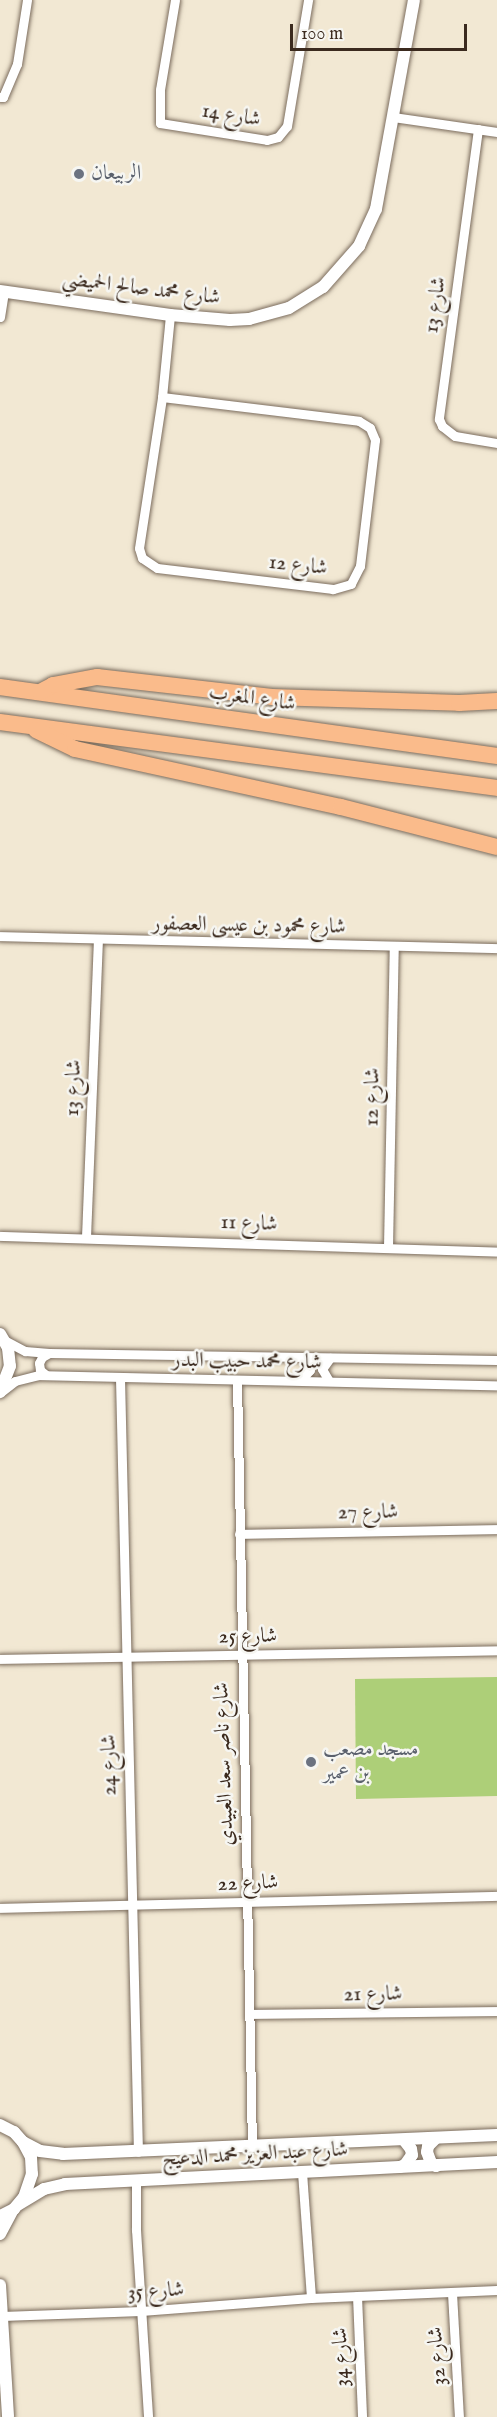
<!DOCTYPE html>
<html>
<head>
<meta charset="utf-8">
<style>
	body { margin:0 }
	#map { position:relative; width:497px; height:2417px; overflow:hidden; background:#f2e8d3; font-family:"IM FELL English",Amiri,serif }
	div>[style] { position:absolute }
	.green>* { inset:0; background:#adcf78 }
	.roads { filter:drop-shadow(0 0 2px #7b6c5d) drop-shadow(0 0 2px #7b6c5d) }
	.minor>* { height:9px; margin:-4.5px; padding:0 4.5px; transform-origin:4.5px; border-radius:4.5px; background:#fff }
	.tertiary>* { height:12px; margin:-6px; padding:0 6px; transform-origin:6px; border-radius:6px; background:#fff }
	.motorway>* { height:16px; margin:-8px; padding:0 8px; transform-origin:8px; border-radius:8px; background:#fabb8b }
	.dots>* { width:16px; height:16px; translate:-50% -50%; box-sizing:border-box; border:3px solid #f6f6f2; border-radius:50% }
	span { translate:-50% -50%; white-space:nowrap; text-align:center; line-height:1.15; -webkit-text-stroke:5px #f6f6f2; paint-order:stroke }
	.street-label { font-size:21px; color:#3b2a1e }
	.worship-label { font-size:21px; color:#5b616d }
	.left { translate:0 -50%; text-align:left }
	.scale { position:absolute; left:290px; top:24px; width:177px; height:27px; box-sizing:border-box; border:3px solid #3b2a1e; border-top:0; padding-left:8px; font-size:18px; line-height:21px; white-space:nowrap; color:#3b2a1e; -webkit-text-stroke:4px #f6f6f2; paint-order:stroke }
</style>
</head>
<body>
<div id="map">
	<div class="green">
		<div style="clip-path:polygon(497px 1677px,497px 1796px,356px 1799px,355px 1679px)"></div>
	</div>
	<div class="roads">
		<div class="minor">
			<div style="left:175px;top:0;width:91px;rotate:99.5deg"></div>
			<div style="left:160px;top:90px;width:33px;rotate:90deg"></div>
			<div style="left:160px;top:123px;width:108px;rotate:9deg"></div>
			<div style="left:267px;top:140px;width:11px;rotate:-15deg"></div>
			<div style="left:278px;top:137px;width:14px;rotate:-51deg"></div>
			<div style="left:287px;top:126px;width:128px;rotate:-80.5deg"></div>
			<div style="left:0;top:97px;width:3px"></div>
			<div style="left:3px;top:97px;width:36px;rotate:-67deg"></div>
			<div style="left:17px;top:64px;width:65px;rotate:-81.1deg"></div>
			<div style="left:393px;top:117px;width:105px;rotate:8.2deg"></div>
			<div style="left:478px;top:129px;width:293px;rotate:97.7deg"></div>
			<div style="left:439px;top:419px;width:8px;rotate:67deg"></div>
			<div style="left:442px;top:426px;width:16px;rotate:38deg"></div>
			<div style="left:455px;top:436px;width:43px;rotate:9.5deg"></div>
			<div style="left:0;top:317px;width:25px;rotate:-81deg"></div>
			<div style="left:162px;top:397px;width:198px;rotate:6.9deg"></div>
			<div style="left:359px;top:421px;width:13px;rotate:32deg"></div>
			<div style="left:370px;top:428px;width:13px;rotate:67deg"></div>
			<div style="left:375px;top:440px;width:127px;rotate:96.8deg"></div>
			<div style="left:360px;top:566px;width:20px;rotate:117deg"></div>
			<div style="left:351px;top:584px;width:19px;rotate:164deg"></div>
			<div style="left:333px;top:589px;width:177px;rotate:-173.2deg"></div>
			<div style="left:157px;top:568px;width:18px;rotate:-146deg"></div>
			<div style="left:142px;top:558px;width:10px;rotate:-107deg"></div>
			<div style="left:139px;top:548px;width:153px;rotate:-81.3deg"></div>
			<div style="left:162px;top:397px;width:82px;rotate:-84.4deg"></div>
			<div style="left:0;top:936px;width:497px;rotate:1.4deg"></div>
			<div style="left:0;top:1236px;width:497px;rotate:1.8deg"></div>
			<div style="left:86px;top:1237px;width:297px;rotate:-87.7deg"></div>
			<div style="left:388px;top:1247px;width:300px;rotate:-88.9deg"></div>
			<div style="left:4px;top:1340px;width:24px;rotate:28deg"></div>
			<div style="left:25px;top:1351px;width:24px;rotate:5deg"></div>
			<div style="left:49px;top:1353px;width:448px;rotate:0.9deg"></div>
			<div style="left:46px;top:1375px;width:8px;rotate:-140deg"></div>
			<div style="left:40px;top:1370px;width:7px;rotate:-98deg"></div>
			<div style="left:39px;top:1363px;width:7px;rotate:-63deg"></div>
			<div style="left:42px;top:1357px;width:8px;rotate:-30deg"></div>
			<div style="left:120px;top:1378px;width:774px;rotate:88.67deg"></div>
			<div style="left:237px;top:1380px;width:767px;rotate:88.88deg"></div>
			<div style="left:301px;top:1380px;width:13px;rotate:-48deg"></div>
			<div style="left:310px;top:1370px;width:14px;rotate:-111deg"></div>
			<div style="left:329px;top:1381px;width:14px;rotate:-120deg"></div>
			<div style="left:322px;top:1369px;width:14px;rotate:-54deg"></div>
			<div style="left:1px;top:1392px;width:18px;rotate:-38deg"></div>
			<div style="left:15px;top:1381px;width:25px;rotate:-14deg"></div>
			<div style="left:39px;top:1375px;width:458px;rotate:1.3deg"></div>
			<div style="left:239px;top:1534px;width:258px;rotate:-1.1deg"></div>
			<div style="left:0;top:1659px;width:497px;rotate:-1deg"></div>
			<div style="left:0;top:1908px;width:497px;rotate:-1.4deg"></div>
			<div style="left:250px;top:2014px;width:247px;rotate:-0.7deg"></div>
			<div style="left:302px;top:2172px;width:126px;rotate:85.9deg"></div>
			<div style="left:136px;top:2180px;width:50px;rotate:90deg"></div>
			<div style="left:136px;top:2230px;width:187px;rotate:86.3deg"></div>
			<div style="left:452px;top:2293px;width:124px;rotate:86.8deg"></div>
			<div style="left:357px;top:2296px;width:121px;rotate:87.6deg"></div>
			<div style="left:2px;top:2316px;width:139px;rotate:-2.1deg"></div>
			<div style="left:141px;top:2311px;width:170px;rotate:-4.4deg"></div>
			<div style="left:311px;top:2298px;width:186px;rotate:-2.5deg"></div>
		</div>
		<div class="tertiary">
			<div style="left:0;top:291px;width:172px;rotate:8deg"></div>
			<div style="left:170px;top:315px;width:60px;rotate:4.8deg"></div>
			<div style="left:230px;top:320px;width:19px;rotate:-3deg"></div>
			<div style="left:249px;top:319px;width:41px;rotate:-15.4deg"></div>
			<div style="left:289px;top:308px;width:40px;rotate:-32deg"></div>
			<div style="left:323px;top:287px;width:55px;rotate:-48.7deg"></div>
			<div style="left:359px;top:246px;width:41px;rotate:-65.3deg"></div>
			<div style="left:376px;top:209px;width:212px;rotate:-79.7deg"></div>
			<div style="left:0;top:1334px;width:16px;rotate:60deg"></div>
			<div style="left:8px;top:1348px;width:18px;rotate:84deg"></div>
			<div style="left:10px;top:1366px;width:28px;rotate:111deg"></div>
			<div style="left:0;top:2125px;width:16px;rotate:27deg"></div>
			<div style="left:14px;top:2132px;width:13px;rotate:48deg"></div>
			<div style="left:23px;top:2142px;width:17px;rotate:62deg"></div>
			<div style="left:31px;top:2157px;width:17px;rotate:87deg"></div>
			<div style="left:32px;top:2174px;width:24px;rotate:109deg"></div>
			<div style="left:24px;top:2197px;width:16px;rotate:130deg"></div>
			<div style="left:14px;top:2209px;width:16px;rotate:153deg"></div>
			<div style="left:436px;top:2138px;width:11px;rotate:135deg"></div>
			<div style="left:428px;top:2146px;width:6px;rotate:99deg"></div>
			<div style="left:427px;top:2152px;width:12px;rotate:70deg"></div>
			<div style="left:431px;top:2163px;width:6px;rotate:31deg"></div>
			<div style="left:23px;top:2142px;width:19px;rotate:28deg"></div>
			<div style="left:40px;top:2151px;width:23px;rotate:7deg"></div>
			<div style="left:63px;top:2154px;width:434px;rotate:-2.5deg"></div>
			<div style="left:400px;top:2167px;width:5px;rotate:-22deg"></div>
			<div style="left:405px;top:2165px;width:12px;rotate:-55deg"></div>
			<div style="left:412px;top:2155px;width:6px;rotate:-99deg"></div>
			<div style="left:411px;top:2149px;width:11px;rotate:-128deg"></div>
			<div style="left:19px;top:2204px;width:29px;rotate:-31deg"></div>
			<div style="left:44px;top:2189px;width:22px;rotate:-13deg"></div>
			<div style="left:65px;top:2184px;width:433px;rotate:-2.9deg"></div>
			<div style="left:0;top:2234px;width:26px;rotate:-62deg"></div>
			<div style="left:0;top:2285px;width:132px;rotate:86.5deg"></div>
		</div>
		<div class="motorway">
			<div style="left:0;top:687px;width:502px;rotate:7.9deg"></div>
			<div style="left:40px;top:692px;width:15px;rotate:-28deg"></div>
			<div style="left:53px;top:685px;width:45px;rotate:-10.3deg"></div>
			<div style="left:97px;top:677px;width:176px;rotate:6.5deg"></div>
			<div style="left:272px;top:697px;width:187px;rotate:1.8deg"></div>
			<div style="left:459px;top:703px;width:38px;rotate:-3deg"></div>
			<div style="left:0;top:722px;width:501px;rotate:7.56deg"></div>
			<div style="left:36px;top:730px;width:43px;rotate:26deg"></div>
			<div style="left:75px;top:749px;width:272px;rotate:12.3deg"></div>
			<div style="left:341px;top:807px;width:161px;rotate:14.4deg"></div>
		</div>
	</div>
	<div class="dots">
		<div style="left:79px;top:174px;background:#6b7280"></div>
		<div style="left:311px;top:1762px;background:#6b7280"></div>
	</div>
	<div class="street-label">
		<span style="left:231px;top:116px;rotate:9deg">شارع 14</span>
		<span style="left:141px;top:289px;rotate:7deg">شارع محمد صالح الحميضي</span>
		<span style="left:436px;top:305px;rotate:-82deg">شارع 13</span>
		<span style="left:298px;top:566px;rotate:6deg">شارع 12</span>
		<span style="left:252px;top:699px;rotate:8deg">شارع المغرب</span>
		<span style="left:249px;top:926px;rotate:1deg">شارع محمود بن عيسى العصفور</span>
		<span style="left:74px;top:1088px;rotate:-88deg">شارع 13</span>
		<span style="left:373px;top:1097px;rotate:-89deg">شارع 12</span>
		<span style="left:249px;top:1224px;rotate:2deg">شارع 11</span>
		<span style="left:247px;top:1362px;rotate:1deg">شارع محمد حبيب البدر</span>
		<span style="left:368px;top:1513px;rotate:-1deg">شارع 27</span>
		<span style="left:248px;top:1637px;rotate:-1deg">شارع 25</span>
		<span style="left:225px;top:1764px;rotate:-92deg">شارع ناصر سعد العبيدي</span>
		<span style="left:110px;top:1765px;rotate:-91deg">شارع 24</span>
		<span style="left:248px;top:1884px;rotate:-2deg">شارع 22</span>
		<span style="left:373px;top:1995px;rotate:-1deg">شارع 21</span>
		<span style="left:255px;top:2155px;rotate:-3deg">شارع عبد العزيز محمد الدعيج</span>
		<span style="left:156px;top:2292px;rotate:-4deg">شارع 35</span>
		<span style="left:438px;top:2356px;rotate:-94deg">شارع 32</span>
		<span style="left:342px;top:2357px;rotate:-92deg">شارع 34</span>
	</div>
	<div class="worship-label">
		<span class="left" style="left:91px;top:174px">الربيعان</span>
		<span class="left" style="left:323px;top:1762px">مسجد مصعب<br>بن عمير</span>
	</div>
	<div class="scale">100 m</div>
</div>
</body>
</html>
